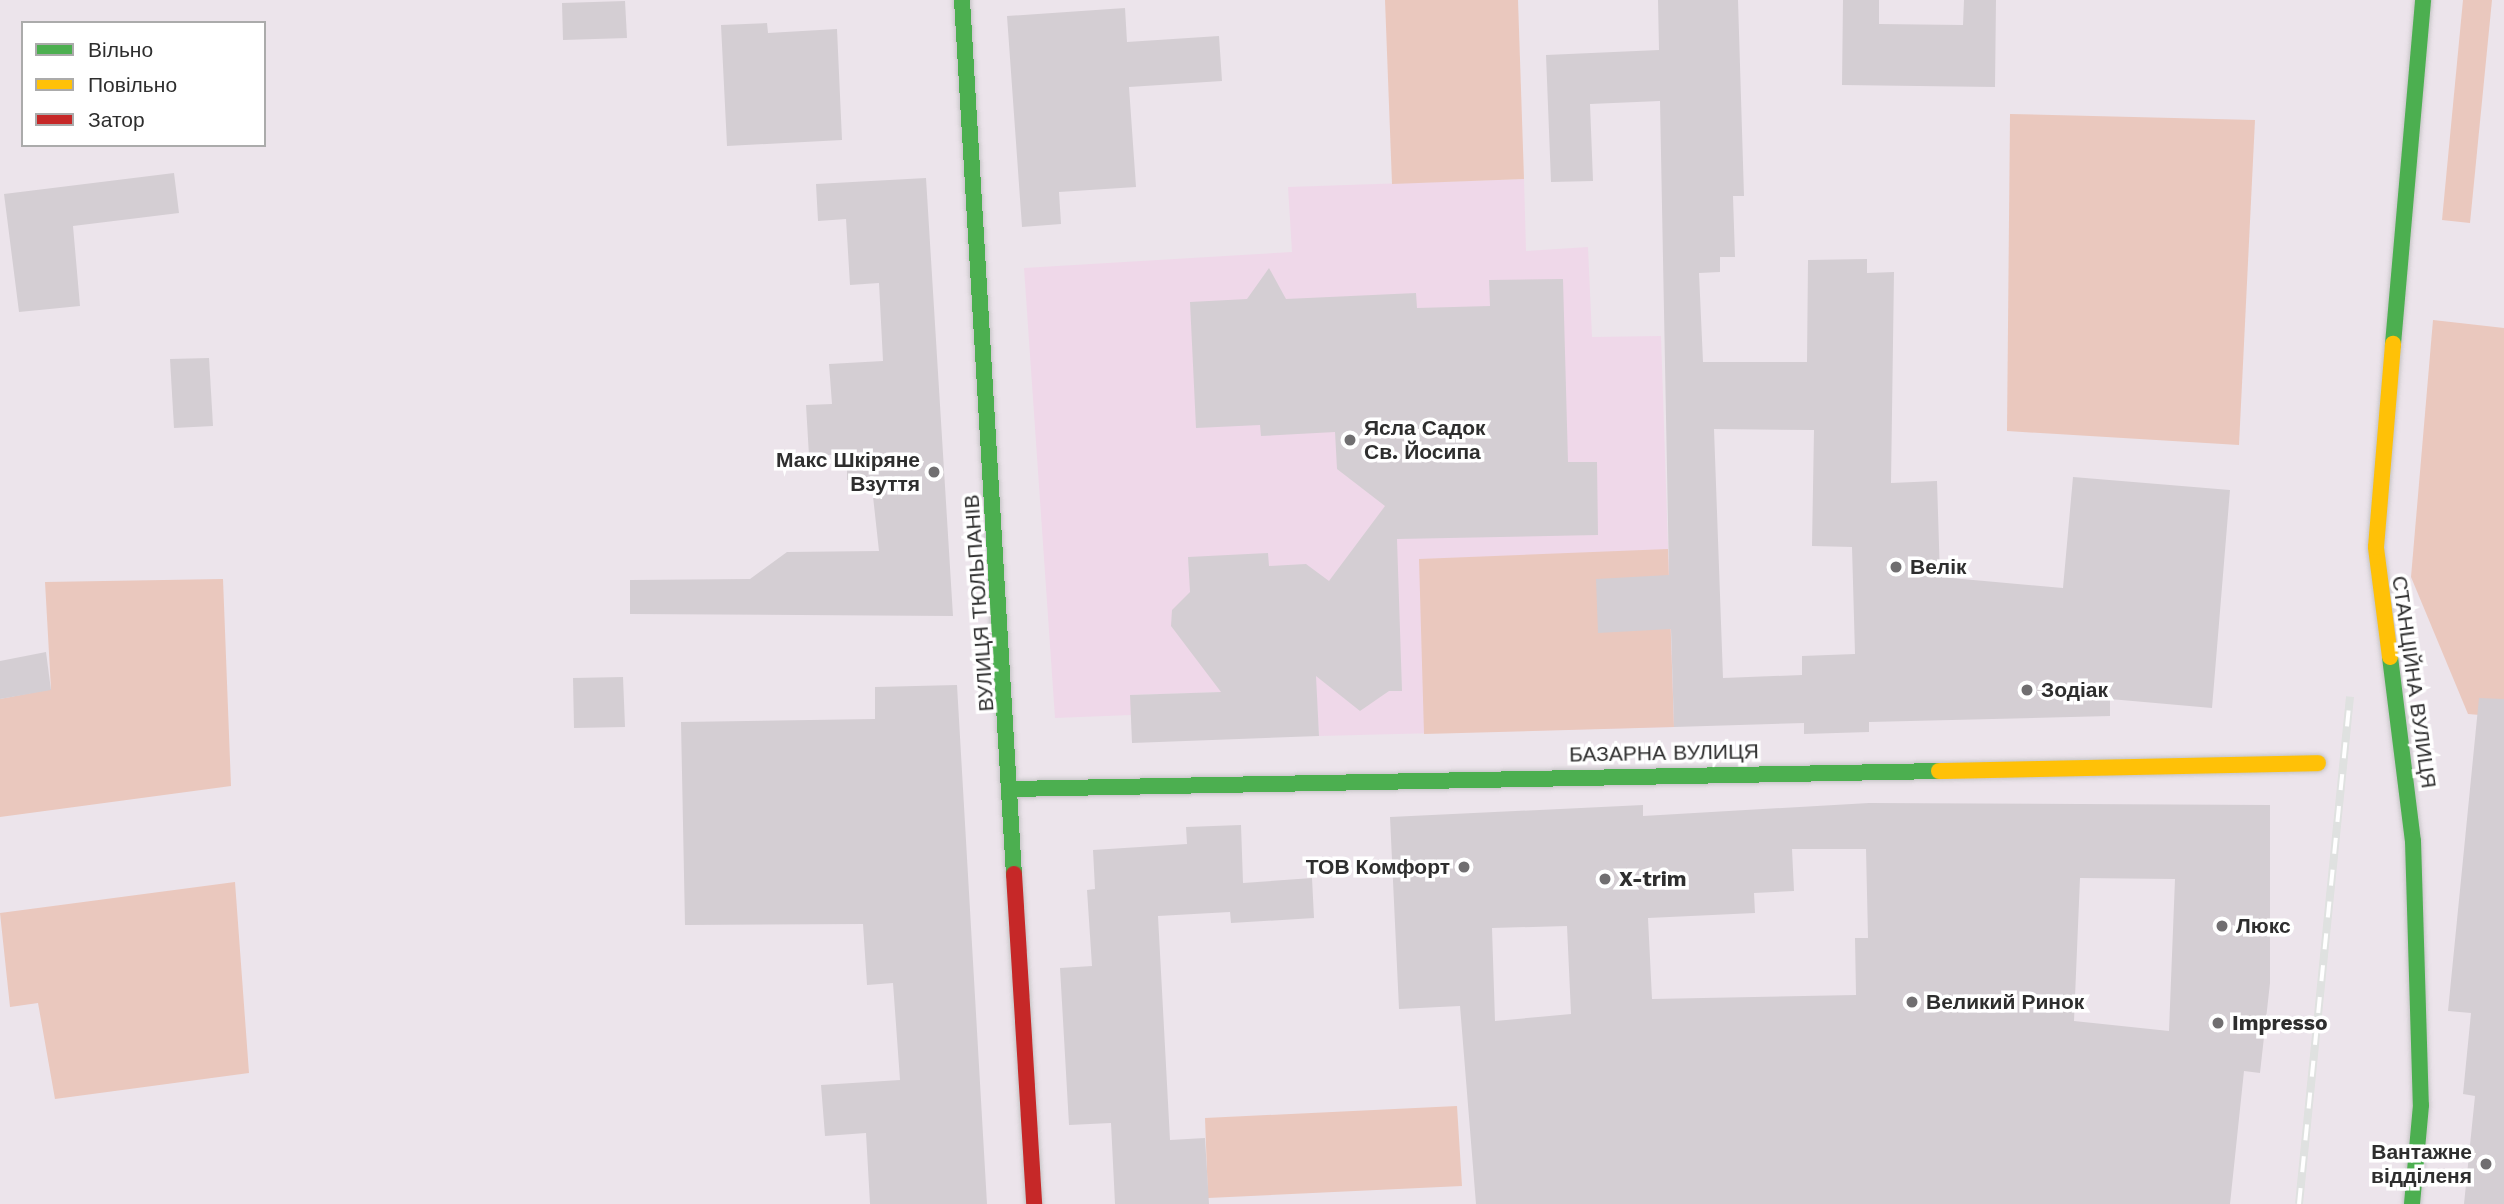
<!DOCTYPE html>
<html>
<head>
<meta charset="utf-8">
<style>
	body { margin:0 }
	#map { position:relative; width:2504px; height:1204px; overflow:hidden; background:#ece4eb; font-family:"Work Sans",sans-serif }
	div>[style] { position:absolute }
	.education>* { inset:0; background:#efd8e9 }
	.green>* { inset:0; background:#eac8be }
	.building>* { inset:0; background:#d4ced3 }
	.roads { filter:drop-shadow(0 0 2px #c4c3c4) drop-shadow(0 0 2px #c4c3c4) }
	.fast>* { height:16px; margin:-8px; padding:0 8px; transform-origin:8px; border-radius:8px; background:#4caf50 }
	.slow>* { height:16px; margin:-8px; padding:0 8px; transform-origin:8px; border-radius:8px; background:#ffc107 }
	.jam>* { height:16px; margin:-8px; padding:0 8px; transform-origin:8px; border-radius:8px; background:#c62828 }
	.rail>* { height:8px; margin-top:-4px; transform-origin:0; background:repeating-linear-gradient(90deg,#fff 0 16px,#dfe1e0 0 32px); box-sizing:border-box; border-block:2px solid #dfe1e0 }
	.dots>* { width:19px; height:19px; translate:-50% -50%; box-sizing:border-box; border:4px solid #fff; border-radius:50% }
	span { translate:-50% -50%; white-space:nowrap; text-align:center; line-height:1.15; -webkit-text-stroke:7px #fff; paint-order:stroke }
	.poi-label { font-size:21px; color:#2e2e2e; font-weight:700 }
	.left { translate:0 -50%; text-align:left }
	.right { translate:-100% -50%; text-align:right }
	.street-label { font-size:21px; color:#2e2e2e }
	.legend { position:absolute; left:21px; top:21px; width:245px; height:126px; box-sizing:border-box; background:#fff; border:2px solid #ababab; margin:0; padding:9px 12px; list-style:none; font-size:21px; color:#2e2e2e }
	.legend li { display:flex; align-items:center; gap:14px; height:35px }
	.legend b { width:35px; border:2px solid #ababab }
</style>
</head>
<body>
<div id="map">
	<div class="education">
		<div style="clip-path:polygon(1524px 179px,1526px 251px,1588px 247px,1592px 337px,1661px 336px,1674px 727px,1319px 736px,1316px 689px,1131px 695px,1131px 715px,1055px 718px,1024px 268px,1292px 252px,1288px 187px)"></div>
	</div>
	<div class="green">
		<div style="clip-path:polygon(1385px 0,1518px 0,1524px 179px,1392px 184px)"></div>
		<div style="clip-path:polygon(2463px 0,2492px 0,2470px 223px,2442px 220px)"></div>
		<div style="clip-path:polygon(2010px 114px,2255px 120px,2239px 445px,2007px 431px)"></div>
		<div style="clip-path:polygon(2433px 320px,2504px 328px,2504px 717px,2468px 714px,2411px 577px)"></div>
		<div style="clip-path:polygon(1668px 549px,1674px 727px,1424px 734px,1419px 559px)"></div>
		<div style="clip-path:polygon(223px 579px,231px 786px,0 817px,0 699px,51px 689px,45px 582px)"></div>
		<div style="clip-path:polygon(235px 882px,249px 1073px,55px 1099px,38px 1003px,10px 1007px,0 913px)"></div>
		<div style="clip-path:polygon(1457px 1106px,1462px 1186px,1208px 1198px,1205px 1118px)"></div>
	</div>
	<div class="building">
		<div style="clip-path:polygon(evenodd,1658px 0,1738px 0,1744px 196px,1733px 196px,1735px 257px,1720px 257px,1720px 272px,1699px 273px,1703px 362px,1807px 362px,1808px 260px,1867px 259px,1867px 273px,1894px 272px,1891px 483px,1937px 481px,1940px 577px,2063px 588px,2073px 477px,2230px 490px,2212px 708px,2110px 699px,2110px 716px,1869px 722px,1869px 732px,1804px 734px,1804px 723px,1674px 727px,1671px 629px,1598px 633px,1596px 579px,1669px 575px,1660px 101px,1590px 104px,1593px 181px,1551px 182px,1546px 55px,1659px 50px,1658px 0,1714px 429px,1814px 430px,1812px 546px,1852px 547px,1855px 654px,1802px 656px,1802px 675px,1723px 678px,1714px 429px)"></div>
		<div style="clip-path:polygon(1843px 0,1879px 0,1879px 24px,1963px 25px,1964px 0,1996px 0,1995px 87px,1842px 85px)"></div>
		<div style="clip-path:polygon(625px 1px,627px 38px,563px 40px,562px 3px)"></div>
		<div style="clip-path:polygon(1125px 8px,1127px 42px,1219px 36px,1222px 81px,1129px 87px,1136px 187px,1059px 192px,1061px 224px,1022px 227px,1007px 16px)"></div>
		<div style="clip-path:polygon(767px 23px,768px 33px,837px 29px,842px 140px,727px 146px,721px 25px)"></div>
		<div style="clip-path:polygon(174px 173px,179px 213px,73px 226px,80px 306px,19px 312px,4px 194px)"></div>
		<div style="clip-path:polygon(926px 178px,953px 616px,630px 614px,630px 580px,750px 579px,787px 552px,879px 551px,871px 478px,847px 480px,847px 454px,809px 456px,806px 405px,832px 404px,829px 364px,883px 361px,879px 283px,850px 285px,846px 219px,818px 221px,816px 184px)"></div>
		<div style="clip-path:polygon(1269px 268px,1286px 299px,1416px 293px,1417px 308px,1490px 306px,1489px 280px,1563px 279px,1568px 462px,1597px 462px,1598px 535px,1397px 539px,1402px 691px,1389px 691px,1360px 711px,1316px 676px,1319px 736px,1132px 743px,1130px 695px,1221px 692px,1171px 626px,1172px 610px,1190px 592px,1188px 557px,1268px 553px,1269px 566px,1306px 564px,1329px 581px,1385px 506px,1337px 469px,1335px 432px,1261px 436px,1260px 425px,1196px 428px,1190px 302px,1247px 299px)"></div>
		<div style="clip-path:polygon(209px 358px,213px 426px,174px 428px,170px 359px)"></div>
		<div style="clip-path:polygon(46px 652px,51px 690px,0 699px,0 661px)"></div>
		<div style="clip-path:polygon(623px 677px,625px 727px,574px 728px,573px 678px)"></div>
		<div style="clip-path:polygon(957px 685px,987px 1204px,870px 1204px,866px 1133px,825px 1136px,821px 1085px,900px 1080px,893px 983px,867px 985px,863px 924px,685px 925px,681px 722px,875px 719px,875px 687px)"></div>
		<div style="clip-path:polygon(2479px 698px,2504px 699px,2504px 1204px,2464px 1204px,2475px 1096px,2463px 1094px,2471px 1013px,2448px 1011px)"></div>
		<div style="clip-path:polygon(evenodd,1869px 803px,2270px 805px,2270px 983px,2260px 1073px,2244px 1071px,2230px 1204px,1476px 1204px,1460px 1006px,1399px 1009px,1390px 817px,1643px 805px,1643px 816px,1869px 803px,1792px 849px,1866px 849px,1868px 938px,1855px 938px,1856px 995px,1652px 999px,1648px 918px,1755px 913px,1754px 893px,1794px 891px,1792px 849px,1869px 803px,2080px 878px,2175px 879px,2169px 1031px,2074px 1021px,2080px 878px,1869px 803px,1567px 926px,1571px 1014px,1495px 1021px,1492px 928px,1567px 926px)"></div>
		<div style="clip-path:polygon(1241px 825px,1243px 883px,1312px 878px,1314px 918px,1231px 923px,1230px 912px,1158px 916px,1170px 1140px,1205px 1138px,1209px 1204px,1115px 1204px,1111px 1123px,1069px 1125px,1060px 968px,1092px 966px,1087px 890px,1095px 889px,1093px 850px,1187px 844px,1186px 827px)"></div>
	</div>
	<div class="roads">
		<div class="fast">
			<div style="left:962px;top:0;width:876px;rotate:86.6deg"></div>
			<div style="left:2393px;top:344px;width:345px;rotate:-85deg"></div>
			<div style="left:2390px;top:657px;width:185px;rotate:82.9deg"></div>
			<div style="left:2413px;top:841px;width:264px;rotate:88.3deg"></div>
			<div style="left:2421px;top:1105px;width:99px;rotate:95.2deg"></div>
			<div style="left:1011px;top:789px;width:928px;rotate:-1.11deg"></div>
		</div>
		<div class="slow">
			<div style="left:2390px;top:657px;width:111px;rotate:-97.3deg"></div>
			<div style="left:2376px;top:547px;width:204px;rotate:-85.2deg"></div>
			<div style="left:1939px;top:771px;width:379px;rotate:-1.2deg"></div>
		</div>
		<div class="jam">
			<div style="left:1014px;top:874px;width:331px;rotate:86.5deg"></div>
		</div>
	</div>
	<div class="rail">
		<div style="left:2299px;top:1204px;width:510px;rotate:-84.26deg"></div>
	</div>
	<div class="dots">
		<div style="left:1350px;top:440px;background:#706e70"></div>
		<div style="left:934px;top:472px;background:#706e70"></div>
		<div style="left:1896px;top:567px;background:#706e70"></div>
		<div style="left:2027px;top:690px;background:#706e70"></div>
		<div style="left:1464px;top:867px;background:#706e70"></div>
		<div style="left:1605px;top:879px;background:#706e70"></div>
		<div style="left:2222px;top:926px;background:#706e70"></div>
		<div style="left:1912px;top:1002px;background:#706e70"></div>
		<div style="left:2218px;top:1023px;background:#706e70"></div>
		<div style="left:2486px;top:1164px;background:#706e70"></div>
	</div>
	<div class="poi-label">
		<span class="left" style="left:1364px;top:440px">Ясла Садок<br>Св. Йосипа</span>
		<span class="right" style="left:920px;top:472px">Макс Шкіряне<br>Взуття</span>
		<span class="left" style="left:1910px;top:567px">Велік</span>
		<span class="left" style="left:2041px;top:690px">Зодіак</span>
		<span class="right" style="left:1450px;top:867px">ТОВ Комфорт</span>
		<span class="left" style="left:1619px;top:879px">X-trim</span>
		<span class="left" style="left:2236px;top:926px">Люкс</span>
		<span class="left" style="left:1926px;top:1002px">Великий Ринок</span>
		<span class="left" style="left:2232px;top:1023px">Impresso</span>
		<span class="right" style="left:2472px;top:1164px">Вантажне<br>відділеня</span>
	</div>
	<div class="street-label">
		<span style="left:979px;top:603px;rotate:-94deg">ВУЛИЦЯ ТЮЛЬПАНІВ</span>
		<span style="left:2414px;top:682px;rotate:82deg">СТАНЦІЙНА ВУЛИЦЯ</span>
		<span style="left:1664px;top:753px;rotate:-1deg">БАЗАРНА ВУЛИЦЯ</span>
	</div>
	<ul class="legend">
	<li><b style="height:9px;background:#4caf50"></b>Вільно</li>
	<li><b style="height:9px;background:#ffc107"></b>Повільно</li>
	<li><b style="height:9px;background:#c62828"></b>Затор</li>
	</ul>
</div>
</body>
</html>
